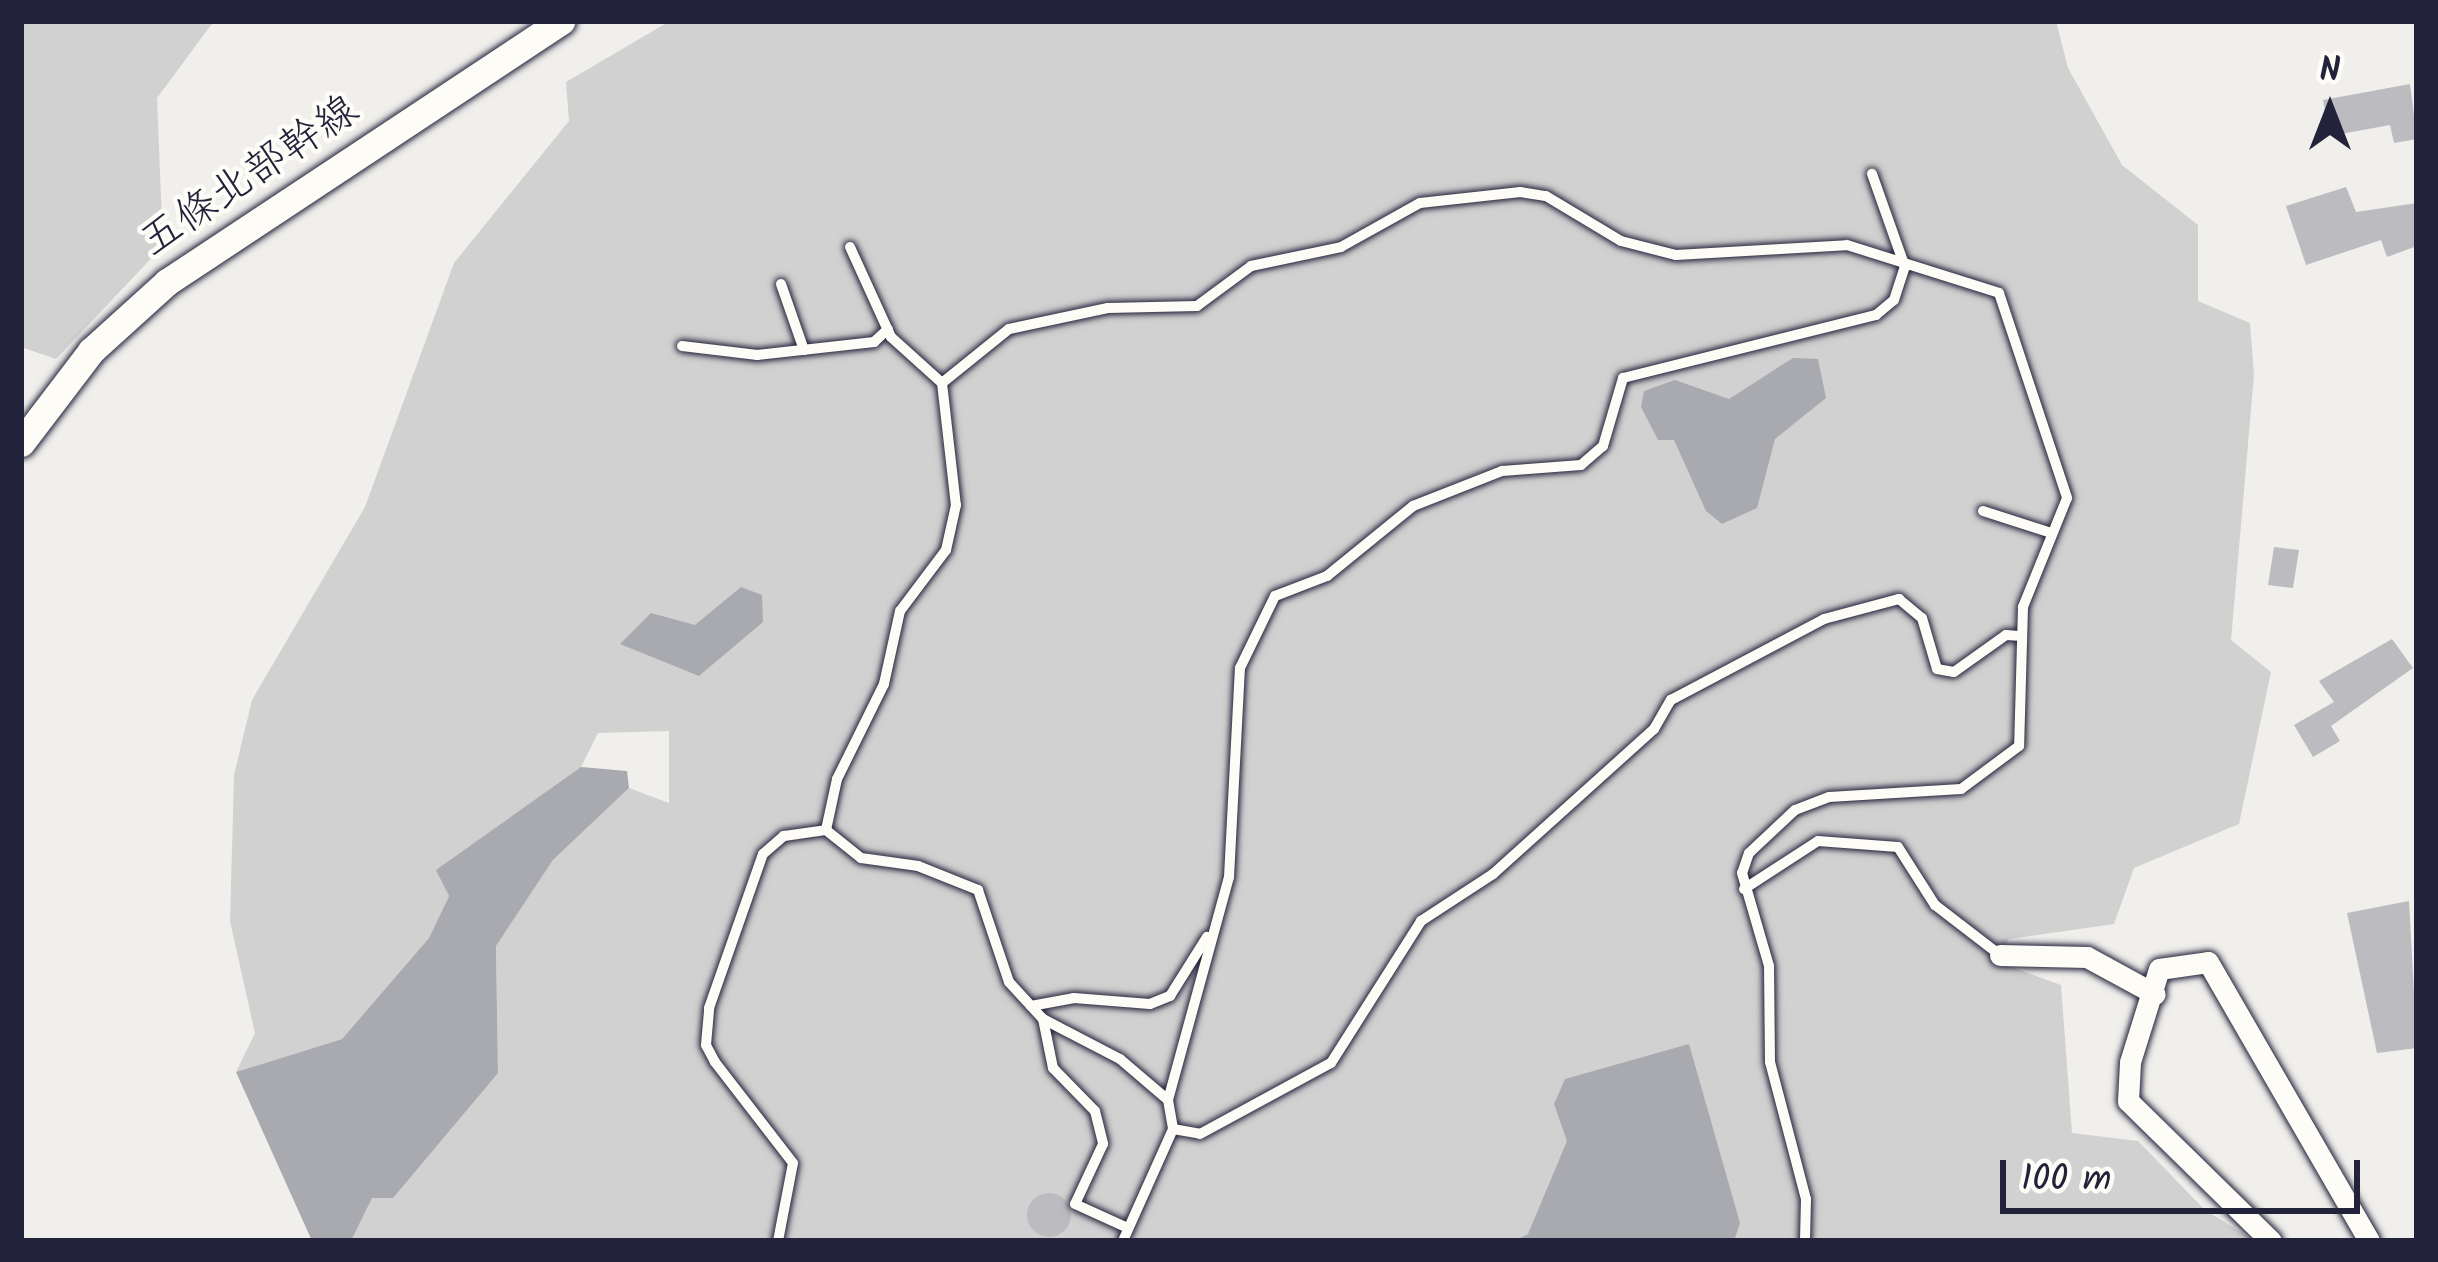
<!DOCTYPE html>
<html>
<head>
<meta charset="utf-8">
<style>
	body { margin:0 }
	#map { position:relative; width:2438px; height:1262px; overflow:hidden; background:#f0efec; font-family:Kalam,"Klee One",sans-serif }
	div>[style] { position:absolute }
	.green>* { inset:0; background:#d2d1d1 }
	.water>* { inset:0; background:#a9a9b0 }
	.building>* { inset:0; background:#bcbcc0 }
	.round { border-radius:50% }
	.roads { filter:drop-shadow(0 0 3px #22223b) drop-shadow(0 0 3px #22223b) }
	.lane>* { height:10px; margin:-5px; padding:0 5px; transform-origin:5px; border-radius:5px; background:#fdfcf7 }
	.street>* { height:21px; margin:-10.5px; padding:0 10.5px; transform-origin:10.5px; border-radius:10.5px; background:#fdfcf7 }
	.secondary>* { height:27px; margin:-13.5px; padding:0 13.5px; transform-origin:13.5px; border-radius:13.5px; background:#fdfcf7 }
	span { translate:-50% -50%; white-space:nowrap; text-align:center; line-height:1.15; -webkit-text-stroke:9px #fdfcf7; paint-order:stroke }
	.street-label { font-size:42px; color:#22223b }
	.frame { position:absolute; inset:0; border:24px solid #22223b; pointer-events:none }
	.north { position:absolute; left:2270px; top:48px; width:120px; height:120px; -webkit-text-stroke:9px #fdfcf7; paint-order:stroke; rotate:0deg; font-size:33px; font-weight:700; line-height:48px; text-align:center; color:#22223b }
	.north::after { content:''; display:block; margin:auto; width:42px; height:54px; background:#22223b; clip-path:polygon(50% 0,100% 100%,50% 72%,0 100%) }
	.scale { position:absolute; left:2000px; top:1160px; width:360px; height:54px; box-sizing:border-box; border:6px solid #22223b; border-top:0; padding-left:15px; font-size:36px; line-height:42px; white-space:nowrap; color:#22223b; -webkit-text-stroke:9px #fdfcf7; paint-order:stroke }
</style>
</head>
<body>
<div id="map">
	<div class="green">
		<div style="clip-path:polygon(21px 21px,214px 21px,157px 98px,163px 246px,56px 359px,21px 347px)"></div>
		<div style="clip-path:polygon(670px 21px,2056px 21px,2068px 68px,2122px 165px,2198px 225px,2198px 301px,2250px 323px,2254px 375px,2231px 640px,2271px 672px,2239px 824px,2134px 868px,2114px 924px,2009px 939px,1997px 962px,2061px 985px,2072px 1133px,2138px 1141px,2205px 1210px,2255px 1241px,351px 1241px,372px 1197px,498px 1073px,496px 946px,553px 860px,629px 788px,669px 803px,669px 731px,598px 733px,581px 767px,437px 870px,449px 896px,429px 938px,342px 1039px,236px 1072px,255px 1033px,230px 921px,234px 775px,252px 700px,365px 507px,454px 263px,569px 121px,566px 82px)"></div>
	</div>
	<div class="water">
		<div style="clip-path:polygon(1793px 358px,1818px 359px,1826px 398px,1775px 439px,1757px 508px,1722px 524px,1706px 511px,1674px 440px,1658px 440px,1641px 407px,1644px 391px,1675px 380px,1729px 399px)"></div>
		<div style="clip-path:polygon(741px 587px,762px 595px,763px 622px,699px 676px,620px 644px,651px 613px,695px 625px)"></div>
		<div style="clip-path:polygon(581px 767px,627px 771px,629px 788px,553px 860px,496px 946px,498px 1073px,393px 1198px,372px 1198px,351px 1241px,312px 1241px,236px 1072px,342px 1039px,429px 938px,449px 896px,436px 870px)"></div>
		<div style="clip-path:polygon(1689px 1044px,1740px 1223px,1734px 1241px,1515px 1241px,1528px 1234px,1567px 1141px,1554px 1104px,1565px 1079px)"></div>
	</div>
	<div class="building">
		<div style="clip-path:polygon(2410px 84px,2417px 139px,2394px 143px,2390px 125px,2330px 136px,2323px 100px)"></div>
		<div style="clip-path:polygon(2346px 187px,2356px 212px,2417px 203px,2417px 246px,2387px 257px,2381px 240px,2306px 265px,2286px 206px)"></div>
		<div style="clip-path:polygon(2274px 547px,2299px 550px,2293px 588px,2268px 585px)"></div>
		<div style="clip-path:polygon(2392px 639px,2413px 668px,2331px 726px,2340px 741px,2313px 757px,2294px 725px,2334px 702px,2319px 681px)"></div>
		<div style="clip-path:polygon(2409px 901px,2417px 1048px,2377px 1053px,2347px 913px)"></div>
		<div class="round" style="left:1027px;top:1193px;width:44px;height:44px"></div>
	</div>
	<div class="roads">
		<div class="lane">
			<div style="left:850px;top:247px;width:99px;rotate:65.5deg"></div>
			<div style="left:891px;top:337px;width:69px;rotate:42deg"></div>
			<div style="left:942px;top:383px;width:123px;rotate:83.5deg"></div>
			<div style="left:956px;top:505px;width:46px;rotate:102.5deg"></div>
			<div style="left:946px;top:550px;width:76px;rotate:127deg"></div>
			<div style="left:900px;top:611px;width:75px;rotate:102.4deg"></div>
			<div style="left:884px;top:684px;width:106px;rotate:116.3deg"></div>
			<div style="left:837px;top:779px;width:52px;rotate:102.2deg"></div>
			<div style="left:826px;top:830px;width:45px;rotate:38.7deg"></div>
			<div style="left:861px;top:858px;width:58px;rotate:8deg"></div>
			<div style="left:918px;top:866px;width:65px;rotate:21.8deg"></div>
			<div style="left:978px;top:890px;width:97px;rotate:71.4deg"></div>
			<div style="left:1009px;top:982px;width:50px;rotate:47.4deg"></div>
			<div style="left:1043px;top:1019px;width:87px;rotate:27.5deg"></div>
			<div style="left:1120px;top:1059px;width:63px;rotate:40.5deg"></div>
			<div style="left:1168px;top:1100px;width:29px;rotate:80deg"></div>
			<div style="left:1173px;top:1129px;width:123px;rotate:114.1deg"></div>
			<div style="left:781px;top:284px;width:70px;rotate:70.8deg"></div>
			<div style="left:682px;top:346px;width:76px;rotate:6.8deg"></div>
			<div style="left:757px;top:355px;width:118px;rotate:-6.3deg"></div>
			<div style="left:874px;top:342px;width:19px;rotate:-43deg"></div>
			<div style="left:942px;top:383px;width:86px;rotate:-38.9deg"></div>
			<div style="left:1009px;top:329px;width:101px;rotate:-12deg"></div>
			<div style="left:1108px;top:308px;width:89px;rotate:-1.3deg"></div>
			<div style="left:1197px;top:306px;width:67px;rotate:-36.5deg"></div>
			<div style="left:1251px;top:266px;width:92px;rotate:-11.9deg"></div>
			<div style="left:1341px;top:247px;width:90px;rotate:-29.1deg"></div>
			<div style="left:1420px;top:203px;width:101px;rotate:-6.3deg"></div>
			<div style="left:1520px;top:192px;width:26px;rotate:9deg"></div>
			<div style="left:1546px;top:196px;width:87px;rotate:31deg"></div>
			<div style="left:1621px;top:241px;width:57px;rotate:14.3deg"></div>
			<div style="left:1676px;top:255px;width:171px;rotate:-3.3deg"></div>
			<div style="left:1847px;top:245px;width:159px;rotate:17.5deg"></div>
			<div style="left:1999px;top:293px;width:216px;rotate:71.6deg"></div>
			<div style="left:2067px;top:498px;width:118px;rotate:112deg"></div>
			<div style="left:2023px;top:607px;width:139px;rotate:91.6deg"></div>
			<div style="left:2019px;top:746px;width:72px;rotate:143.4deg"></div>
			<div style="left:1961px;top:789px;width:132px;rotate:176.5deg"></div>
			<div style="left:1829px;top:797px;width:36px;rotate:159deg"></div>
			<div style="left:1795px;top:810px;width:63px;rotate:136.9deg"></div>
			<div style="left:1749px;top:853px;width:21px;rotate:109deg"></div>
			<div style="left:1742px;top:873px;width:97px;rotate:73.8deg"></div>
			<div style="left:1769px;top:966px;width:96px;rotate:89.4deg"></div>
			<div style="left:1770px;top:1062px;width:142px;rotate:75.3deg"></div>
			<div style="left:1806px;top:1199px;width:42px;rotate:91.4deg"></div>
			<div style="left:1983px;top:511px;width:71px;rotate:17.9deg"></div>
			<div style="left:1744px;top:889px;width:88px;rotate:-33deg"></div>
			<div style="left:1818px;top:841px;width:80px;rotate:4.3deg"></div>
			<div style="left:1898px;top:847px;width:69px;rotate:57.5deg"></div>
			<div style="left:1935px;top:905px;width:82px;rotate:37.6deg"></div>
			<div style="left:1031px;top:1006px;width:44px;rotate:-10.5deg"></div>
			<div style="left:1074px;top:998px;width:76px;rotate:4.5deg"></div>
			<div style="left:1150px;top:1004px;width:22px;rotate:-22deg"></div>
			<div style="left:1170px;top:996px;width:70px;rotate:-57.9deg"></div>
			<div style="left:1043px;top:1019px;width:50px;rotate:78.5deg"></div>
			<div style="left:1053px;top:1068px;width:60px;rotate:45.7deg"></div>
			<div style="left:1095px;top:1111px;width:34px;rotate:76deg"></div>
			<div style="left:1103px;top:1144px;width:66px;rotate:115deg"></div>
			<div style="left:1075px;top:1204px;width:58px;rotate:24.4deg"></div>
			<div style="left:1168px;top:1100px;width:231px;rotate:-74.7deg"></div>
			<div style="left:1229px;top:877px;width:209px;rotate:-87deg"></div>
			<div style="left:1240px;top:668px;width:80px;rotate:-64.1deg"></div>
			<div style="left:1275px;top:596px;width:56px;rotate:-21deg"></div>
			<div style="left:1327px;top:576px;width:111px;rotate:-39.1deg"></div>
			<div style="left:1413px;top:506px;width:96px;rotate:-21.5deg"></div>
			<div style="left:1502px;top:471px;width:79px;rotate:-4.3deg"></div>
			<div style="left:1581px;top:465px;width:29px;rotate:-41deg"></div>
			<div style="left:1603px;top:446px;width:71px;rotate:-73.6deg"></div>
			<div style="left:1623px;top:378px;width:261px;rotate:-14deg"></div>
			<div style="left:1876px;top:315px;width:23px;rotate:-40deg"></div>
			<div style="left:1894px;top:300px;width:35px;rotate:-72deg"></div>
			<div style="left:1905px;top:267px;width:99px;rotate:-109.5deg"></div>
			<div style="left:1173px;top:1129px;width:27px;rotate:10deg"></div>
			<div style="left:1200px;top:1134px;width:149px;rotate:-28.5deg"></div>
			<div style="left:1331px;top:1063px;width:168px;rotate:-57.6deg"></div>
			<div style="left:1421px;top:921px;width:86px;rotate:-33.1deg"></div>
			<div style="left:1493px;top:874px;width:217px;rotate:-42deg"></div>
			<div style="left:1654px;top:729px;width:34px;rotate:-60deg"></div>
			<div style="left:1671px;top:700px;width:173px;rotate:-27.9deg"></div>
			<div style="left:1824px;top:619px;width:78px;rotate:-14.9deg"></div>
			<div style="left:1899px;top:599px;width:30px;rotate:40deg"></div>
			<div style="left:1922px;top:618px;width:53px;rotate:73.6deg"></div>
			<div style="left:1937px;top:669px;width:17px;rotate:10deg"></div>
			<div style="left:1954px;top:672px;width:64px;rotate:-35.4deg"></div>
			<div style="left:2006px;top:635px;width:16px;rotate:4deg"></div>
			<div style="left:778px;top:1241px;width:79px;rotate:-79.1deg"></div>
			<div style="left:793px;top:1163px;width:128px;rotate:-127.7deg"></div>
			<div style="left:715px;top:1062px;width:19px;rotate:-118deg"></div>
			<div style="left:706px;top:1045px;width:37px;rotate:-85deg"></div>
			<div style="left:709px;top:1008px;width:163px;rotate:-70.7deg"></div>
			<div style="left:763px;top:854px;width:28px;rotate:-41deg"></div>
			<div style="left:784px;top:836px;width:42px;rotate:-8.1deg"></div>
		</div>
		<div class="street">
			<div style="left:2000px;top:955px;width:87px;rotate:1.3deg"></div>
			<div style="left:2087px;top:957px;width:77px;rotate:28.6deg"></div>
			<div style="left:2271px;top:1241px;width:200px;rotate:-135.6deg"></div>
			<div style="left:2128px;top:1101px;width:39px;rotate:-87deg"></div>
			<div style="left:2130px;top:1062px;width:97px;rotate:-72.7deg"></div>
			<div style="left:2159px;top:969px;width:49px;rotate:-8.1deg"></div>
			<div style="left:2208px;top:962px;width:322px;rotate:60deg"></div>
		</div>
		<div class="secondary">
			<div style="left:21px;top:443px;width:116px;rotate:-52.7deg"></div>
			<div style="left:91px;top:351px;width:103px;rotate:-42.2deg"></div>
			<div style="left:167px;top:282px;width:473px;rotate:-33.5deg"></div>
		</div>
	</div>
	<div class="street-label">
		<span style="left:250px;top:177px;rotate:-34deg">五條北部幹線</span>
	</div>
	<div class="frame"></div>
	<div class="north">N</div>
	<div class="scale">100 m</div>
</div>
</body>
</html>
